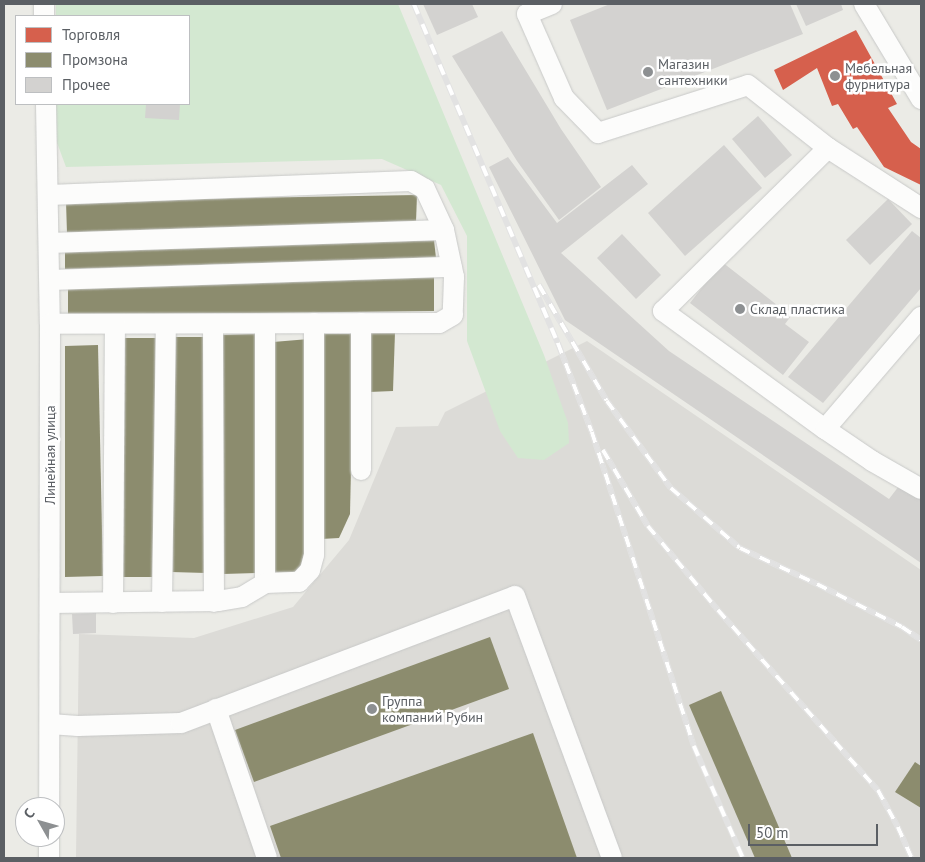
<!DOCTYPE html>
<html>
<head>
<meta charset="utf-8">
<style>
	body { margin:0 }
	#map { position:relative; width:925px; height:862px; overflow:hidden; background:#ebebe6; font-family:"PT Sans",sans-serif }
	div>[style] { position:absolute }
	.industrial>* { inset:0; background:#dcdbd7 }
	.green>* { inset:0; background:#d3e8d1 }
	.shops>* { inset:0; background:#d6604d }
	.industry>* { inset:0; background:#8c8c6e }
	.building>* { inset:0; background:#d3d2d0 }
	.roads { filter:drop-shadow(0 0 1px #c8c9c8) drop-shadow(0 0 1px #c8c9c8) }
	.minor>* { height:20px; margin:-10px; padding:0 10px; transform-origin:10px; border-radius:10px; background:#fcfcfb }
	.rail>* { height:5.5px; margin-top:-2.75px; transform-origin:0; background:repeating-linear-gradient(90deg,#fff 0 11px,#e2e2e2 0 22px); box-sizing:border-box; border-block:1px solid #e2e2e2 }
	.dots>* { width:14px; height:14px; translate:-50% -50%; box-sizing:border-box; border:2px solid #fff; border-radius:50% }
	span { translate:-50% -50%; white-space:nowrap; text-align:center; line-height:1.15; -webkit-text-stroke:5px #fff; paint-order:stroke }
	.poi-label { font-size:14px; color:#5b5f64 }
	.left { translate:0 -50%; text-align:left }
	.street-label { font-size:14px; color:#5b5f64 }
	.frame { position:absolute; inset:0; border:5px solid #5b5f64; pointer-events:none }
	.legend { position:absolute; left:15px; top:15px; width:175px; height:90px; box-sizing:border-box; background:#fff; border:1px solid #bdbfc1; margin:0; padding:6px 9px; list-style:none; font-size:15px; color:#5b5f64 }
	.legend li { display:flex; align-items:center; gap:10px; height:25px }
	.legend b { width:25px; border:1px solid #bdbfc1 }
	.north { position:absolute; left:15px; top:797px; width:50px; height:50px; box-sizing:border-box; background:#fff; border:1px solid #bdbfc1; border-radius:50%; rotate:308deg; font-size:14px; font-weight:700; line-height:20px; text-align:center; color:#5b5f64 }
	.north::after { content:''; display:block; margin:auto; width:18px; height:22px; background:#8d9092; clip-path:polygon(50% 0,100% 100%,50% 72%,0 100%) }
	.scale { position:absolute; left:748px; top:824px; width:130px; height:22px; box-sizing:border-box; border:2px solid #5b5f64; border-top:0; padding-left:6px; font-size:15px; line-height:18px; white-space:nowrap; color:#5b5f64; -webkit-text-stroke:4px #fff; paint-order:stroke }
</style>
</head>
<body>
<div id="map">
	<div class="industrial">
		<div style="clip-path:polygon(587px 341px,921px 570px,921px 858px,76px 858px,79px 634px,194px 638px,293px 607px,349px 540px,396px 427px,438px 426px,445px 412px)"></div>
	</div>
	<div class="green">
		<div style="clip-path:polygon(56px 4px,398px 4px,544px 355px,568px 423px,569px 443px,544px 460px,518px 458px,500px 431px,467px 341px,467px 236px,441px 185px,382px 159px,66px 167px,56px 140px,56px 104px,189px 104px,189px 16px,56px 16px)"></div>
	</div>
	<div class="shops">
		<div style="clip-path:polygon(856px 30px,897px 104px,888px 108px,911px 142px,921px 149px,921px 185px,884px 167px,857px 127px,853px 129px,838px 104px,832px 106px,817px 68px,783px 90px,774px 70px)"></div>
	</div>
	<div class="industry">
		<div style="clip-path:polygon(417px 195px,416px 222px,67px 234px,66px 201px)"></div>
		<div style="clip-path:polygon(434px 240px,436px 258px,65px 269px,65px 251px)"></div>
		<div style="clip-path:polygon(434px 275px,434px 311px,68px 315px,68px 286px)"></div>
		<div style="clip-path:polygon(371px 332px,395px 332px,393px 391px,369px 392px)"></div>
		<div style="clip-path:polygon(257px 334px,259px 573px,223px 574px,220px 335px)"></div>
		<div style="clip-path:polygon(321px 334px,354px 334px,350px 514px,339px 538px,321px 539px)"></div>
		<div style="clip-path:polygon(173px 337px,207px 337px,206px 573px,171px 572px)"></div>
		<div style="clip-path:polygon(123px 338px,157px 338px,154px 577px,120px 577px)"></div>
		<div style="clip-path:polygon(309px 339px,307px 563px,295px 574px,272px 574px,273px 342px)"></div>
		<div style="clip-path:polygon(98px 345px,103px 576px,65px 577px,65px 346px)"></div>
		<div style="clip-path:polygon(490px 637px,509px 689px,254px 782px,235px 730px)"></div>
		<div style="clip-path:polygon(721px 691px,792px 858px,755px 858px,689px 705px)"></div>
		<div style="clip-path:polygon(533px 733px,577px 858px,281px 858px,270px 826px)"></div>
		<div style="clip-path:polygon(915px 762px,921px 766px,921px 808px,895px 792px)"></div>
	</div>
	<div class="building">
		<div style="clip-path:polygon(423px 4px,472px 4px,478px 17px,437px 35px)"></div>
		<div style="clip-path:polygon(610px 4px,790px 4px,803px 34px,607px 110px,570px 20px)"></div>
		<div style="clip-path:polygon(796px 4px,841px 4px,843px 10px,806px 26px)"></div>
		<div style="clip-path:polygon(502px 31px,561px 129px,601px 187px,559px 220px,517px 161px,452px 56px)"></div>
		<div style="clip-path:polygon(146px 104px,180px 104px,179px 120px,145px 118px)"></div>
		<div style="clip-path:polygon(758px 116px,792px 155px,765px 178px,732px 139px)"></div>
		<div style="clip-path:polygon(724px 145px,762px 188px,685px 256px,648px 213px)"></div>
		<div style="clip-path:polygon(508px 157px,557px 223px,632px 165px,648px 184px,561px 253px,669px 351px,889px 499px,902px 482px,921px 494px,921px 563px,565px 320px,489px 167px)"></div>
		<div style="clip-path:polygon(888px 199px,912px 224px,870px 265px,846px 240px)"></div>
		<div style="clip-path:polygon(912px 231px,921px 238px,921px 288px,823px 403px,788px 377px)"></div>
		<div style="clip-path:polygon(622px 234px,661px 275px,636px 299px,597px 258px)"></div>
		<div style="clip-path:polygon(722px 262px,791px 316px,785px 324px,809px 342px,783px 375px,690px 303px)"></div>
		<div style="clip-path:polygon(96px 613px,96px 633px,73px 634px,72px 614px)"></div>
	</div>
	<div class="roads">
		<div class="minor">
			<div style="left:44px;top:4px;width:12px;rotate:90deg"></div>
			<div style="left:552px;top:4px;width:27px;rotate:158deg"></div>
			<div style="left:527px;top:14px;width:92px;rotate:66.2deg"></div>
			<div style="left:564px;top:98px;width:49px;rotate:45.8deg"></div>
			<div style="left:598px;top:133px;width:157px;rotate:-17.7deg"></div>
			<div style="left:748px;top:85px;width:102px;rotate:38.2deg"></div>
			<div style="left:828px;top:148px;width:111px;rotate:32.8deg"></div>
			<div style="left:864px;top:4px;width:111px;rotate:59deg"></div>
			<div style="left:46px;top:104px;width:220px;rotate:89deg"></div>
			<div style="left:50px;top:324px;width:483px;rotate:90.1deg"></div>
			<div style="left:828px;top:148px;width:232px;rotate:135.3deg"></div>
			<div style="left:663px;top:311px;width:200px;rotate:36.1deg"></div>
			<div style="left:825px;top:429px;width:148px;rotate:-49.4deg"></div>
			<div style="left:49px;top:195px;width:362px;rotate:-2.2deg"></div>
			<div style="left:411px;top:181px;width:16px;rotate:30deg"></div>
			<div style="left:425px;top:189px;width:45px;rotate:65.1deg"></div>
			<div style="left:444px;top:230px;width:48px;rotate:78deg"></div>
			<div style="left:454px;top:277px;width:38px;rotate:92deg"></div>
			<div style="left:453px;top:315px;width:16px;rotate:150deg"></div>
			<div style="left:439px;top:323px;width:389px;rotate:179.9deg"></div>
			<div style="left:49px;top:243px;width:395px;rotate:-1.9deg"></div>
			<div style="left:50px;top:280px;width:402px;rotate:-1.9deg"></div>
			<div style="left:213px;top:324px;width:278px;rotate:89.8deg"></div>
			<div style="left:265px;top:324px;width:259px;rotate:90deg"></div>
			<div style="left:825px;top:429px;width:57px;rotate:34.2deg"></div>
			<div style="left:872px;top:461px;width:56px;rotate:29.7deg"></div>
			<div style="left:361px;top:470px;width:147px;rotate:-90deg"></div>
			<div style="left:162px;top:602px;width:278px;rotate:-89.2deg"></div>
			<div style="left:50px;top:603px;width:168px;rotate:-0.7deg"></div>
			<div style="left:218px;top:601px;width:24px;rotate:-9deg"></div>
			<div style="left:242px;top:597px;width:27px;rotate:-31deg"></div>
			<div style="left:265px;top:583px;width:34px;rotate:-2deg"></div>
			<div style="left:299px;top:582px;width:16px;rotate:-47deg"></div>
			<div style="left:310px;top:570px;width:16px;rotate:-75deg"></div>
			<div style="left:314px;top:555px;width:232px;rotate:-90deg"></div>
			<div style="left:113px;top:603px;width:279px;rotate:-89.6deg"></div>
			<div style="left:216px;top:709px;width:157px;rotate:71.1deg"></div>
			<div style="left:50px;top:724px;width:28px;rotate:4deg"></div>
			<div style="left:78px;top:726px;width:103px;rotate:-1.7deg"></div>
			<div style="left:181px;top:723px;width:357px;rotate:-20.8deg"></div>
			<div style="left:515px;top:596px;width:279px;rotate:69.7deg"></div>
			<div style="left:49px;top:858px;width:21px;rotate:-90deg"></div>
		</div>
	</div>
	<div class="rail">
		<div style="left:414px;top:4px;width:368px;rotate:67deg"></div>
		<div style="left:558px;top:343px;width:95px;rotate:69.1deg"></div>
		<div style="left:592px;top:432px;width:330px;rotate:72deg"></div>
		<div style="left:694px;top:746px;width:122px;rotate:66.4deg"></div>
		<div style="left:539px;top:285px;width:134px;rotate:59.6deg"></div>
		<div style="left:607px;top:401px;width:108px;rotate:53.7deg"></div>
		<div style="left:671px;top:488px;width:91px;rotate:41deg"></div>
		<div style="left:740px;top:548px;width:85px;rotate:25.1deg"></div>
		<div style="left:817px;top:584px;width:95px;rotate:26.8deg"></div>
		<div style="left:902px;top:627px;width:23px;rotate:34deg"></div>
		<div style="left:603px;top:450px;width:88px;rotate:59.4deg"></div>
		<div style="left:648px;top:526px;width:109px;rotate:50.2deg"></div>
		<div style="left:718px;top:610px;width:241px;rotate:48.4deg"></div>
		<div style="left:878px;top:790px;width:42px;rotate:61.6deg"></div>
		<div style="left:898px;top:827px;width:34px;rotate:66deg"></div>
	</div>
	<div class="dots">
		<div style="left:648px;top:72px;background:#8d9092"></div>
		<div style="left:835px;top:76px;background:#8d9092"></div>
		<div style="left:740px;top:309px;background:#8d9092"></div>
		<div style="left:372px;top:709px;background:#8d9092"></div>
	</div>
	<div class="poi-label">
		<span class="left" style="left:658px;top:72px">Магазин<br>сантехники</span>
		<span class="left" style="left:845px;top:76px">Мебельная<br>фурнитура</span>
		<span class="left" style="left:750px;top:309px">Склад пластика</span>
		<span class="left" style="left:382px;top:709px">Группа<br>компаний Рубин</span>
	</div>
	<div class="street-label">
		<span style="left:50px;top:455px;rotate:-90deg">Линейная улица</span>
	</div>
	<div class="frame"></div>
	<ul class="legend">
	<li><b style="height:14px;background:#d6604d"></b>Торговля</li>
	<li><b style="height:14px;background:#8c8c6e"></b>Промзона</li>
	<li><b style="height:14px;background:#d3d2d0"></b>Прочее</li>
	</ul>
	<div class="north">С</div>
	<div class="scale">50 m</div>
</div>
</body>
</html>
